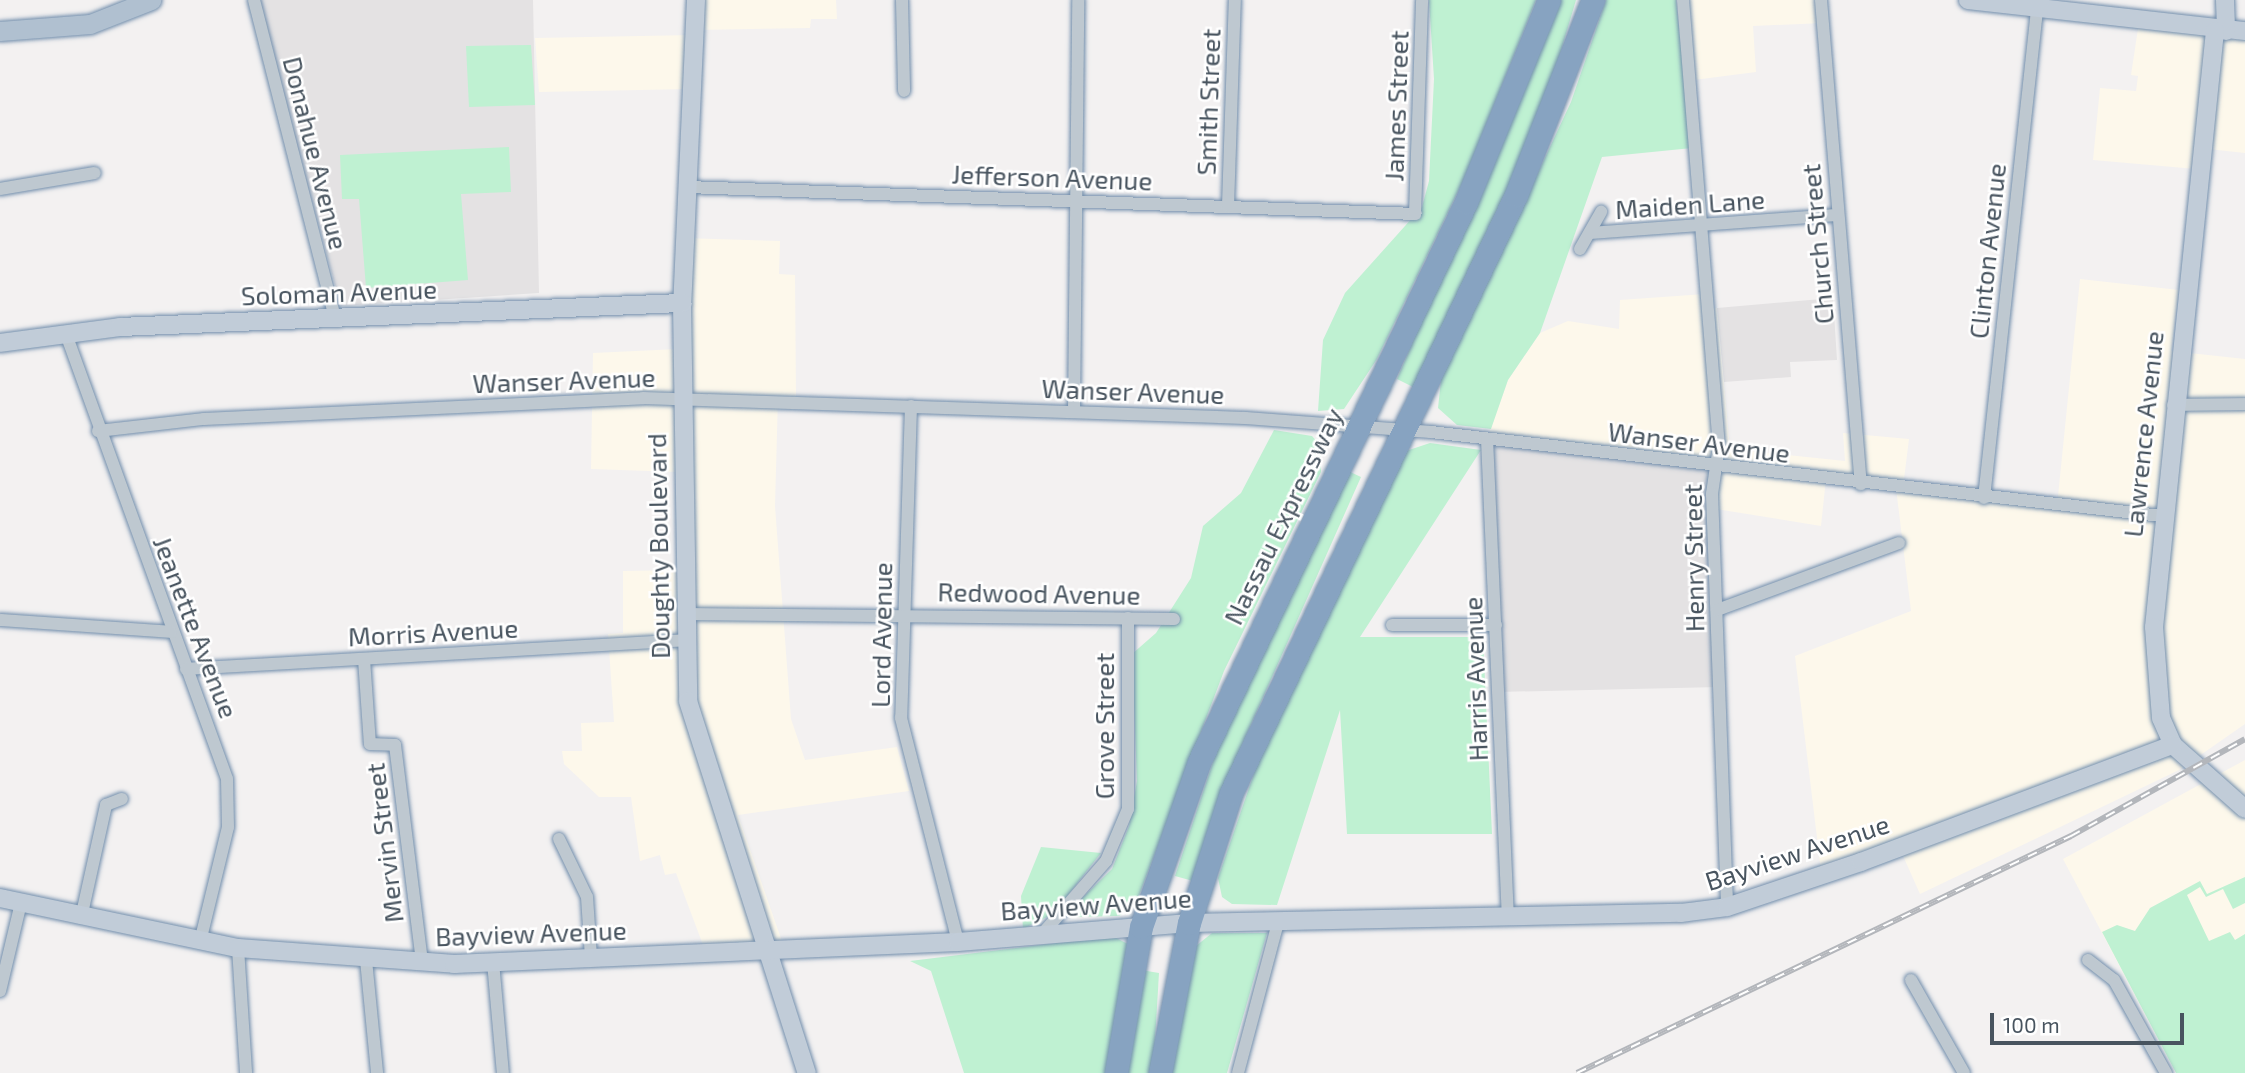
<!DOCTYPE html>
<html>
<head>
<meta charset="utf-8">
<style>
	body { margin:0 }
	#map { position:relative; width:2245px; height:1073px; overflow:hidden; background:#f3f1f1; font-family:"Exo 2",sans-serif }
	div>[style] { position:absolute }
	.commercial>* { inset:0; background:#fdf8eb }
	.education>* { inset:0; background:#e4e2e3 }
	.green>* { inset:0; background:#bff1d2 }
	.roads { filter:drop-shadow(0 0 2px #728eac) drop-shadow(0 0 2px #728eac) }
	.street>* { height:12px; margin:-6px; padding:0 6px; transform-origin:6px; border-radius:6px; background:#bec8d0 }
	.secondary>* { height:18px; margin:-9px; padding:0 9px; transform-origin:9px; border-radius:9px; background:#c1ccd8 }
	.primary>* { height:19px; margin:-9.5px; padding:0 9.5px; transform-origin:9.5px; border-radius:9.5px; background:#b0c0d0 }
	.highway>* { height:23px; margin:-11.5px; padding:0 11.5px; transform-origin:11.5px; border-radius:11.5px; background:#87a3c1 }
	.rail>* { height:6px; margin-top:-3px; transform-origin:0; background:repeating-linear-gradient(90deg,#fff 0 10px,#b3b6bb 0 20px); box-sizing:border-box; border-block:2px solid #b3b6bb }
	span { translate:-50% -50%; white-space:nowrap; text-align:center; line-height:1.15; -webkit-text-stroke:5px #fff; paint-order:stroke }
	.street-label { font-size:26px; color:#48545f }
	.scale { position:absolute; left:1990px; top:1013px; width:194px; height:32px; box-sizing:border-box; border:4px solid #48545f; border-top:0; padding-left:9px; font-size:21px; line-height:24px; white-space:nowrap; color:#48545f; -webkit-text-stroke:5px #fff; paint-order:stroke }
</style>
</head>
<body>
<div id="map">
	<div class="commercial">
		<div style="clip-path:polygon(698px 0,836px 0,837px 19px,811px 19px,810px 28px,697px 30px)"></div>
		<div style="clip-path:polygon(1676px 0,1823px 0,1824px 23px,1753px 26px,1756px 72px,1686px 81px)"></div>
		<div style="clip-path:polygon(2139px 22px,2245px 24px,2245px 153px,2199px 148px,2196px 169px,2093px 160px,2100px 88px,2136px 91px,2138px 76px,2131px 75px)"></div>
		<div style="clip-path:polygon(694px 35px,690px 89px,539px 92px,535px 38px)"></div>
		<div style="clip-path:polygon(682px 238px,780px 241px,779px 274px,795px 275px,796px 397px,778px 397px,775px 506px,791px 719px,805px 760px,897px 747px,909px 791px,738px 815px,785px 950px,706px 953px,676px 873px,665px 875px,660px 855px,640px 861px,631px 797px,599px 797px,564px 764px,562px 751px,582px 751px,581px 723px,614px 722px,608px 634px,623px 633px,623px 571px,678px 570px,678px 472px,591px 469px,593px 353px,678px 349px)"></div>
		<div style="clip-path:polygon(2080px 279px,2179px 290px,2171px 351px,2245px 359px,2245px 724px,2179px 770px,1920px 894px,1900px 849px,1822px 879px,1795px 656px,1911px 611px,1896px 488px,1826px 479px,1821px 526px,1716px 509px,1487px 439px,1508px 380px,1540px 333px,1568px 321px,1619px 329px,1620px 300px,1705px 294px,1707px 309px,1717px 308px,1730px 449px,1845px 461px,1843px 433px,1909px 439px,1903px 487px,2057px 506px)"></div>
		<div style="clip-path:polygon(2245px 760px,2245px 1073px,2176px 1073px,2063px 859px)"></div>
	</div>
	<div class="education">
		<div style="clip-path:polygon(256px 0,533px 0,539px 293px,341px 306px)"></div>
		<div style="clip-path:polygon(1833px 298px,1837px 360px,1790px 362px,1791px 377px,1724px 382px,1717px 308px)"></div>
		<div style="clip-path:polygon(1487px 439px,1715px 467px,1719px 687px,1498px 692px)"></div>
	</div>
	<div class="green">
		<div style="clip-path:polygon(1429px 0,1536px 0,1465px 177px,1377px 359px,1344px 409px,1318px 411px,1323px 340px,1345px 293px,1422px 207px,1429px 181px,1434px 79px)"></div>
		<div style="clip-path:polygon(1558px 0,1576px 0,1542px 115px,1413px 387px,1397px 379px)"></div>
		<div style="clip-path:polygon(1606px 0,1676px 0,1692px 148px,1602px 157px,1540px 333px,1508px 380px,1491px 429px,1457px 425px,1438px 408px,1441px 380px,1571px 102px)"></div>
		<div style="clip-path:polygon(531px 45px,535px 105px,469px 107px,466px 46px)"></div>
		<div style="clip-path:polygon(509px 147px,511px 192px,461px 194px,468px 280px,366px 288px,359px 199px,342px 199px,340px 155px)"></div>
		<div style="clip-path:polygon(1274px 430px,1312px 436px,1321px 446px,1321px 472px,1224px 671px,1135px 906px,1119px 916px,1072px 917px,1070px 910px,1112px 869px,1129px 826px,1137px 781px,1132px 654px,1156px 633px,1191px 578px,1203px 526px,1241px 493px)"></div>
		<div style="clip-path:polygon(1430px 443px,1481px 450px,1360px 637px,1483px 637px,1492px 834px,1347px 834px,1340px 710px,1277px 905px,1232px 904px,1222px 897px,1218px 878px,1260px 756px,1406px 451px)"></div>
		<div style="clip-path:polygon(1346px 470px,1361px 477px,1233px 765px,1193px 881px,1175px 876px,1235px 696px)"></div>
		<div style="clip-path:polygon(1041px 847px,1101px 853px,1053px 914px,1023px 929px,1021px 896px)"></div>
		<div style="clip-path:polygon(2245px 877px,2245px 903px,2233px 909px,2223px 889px,2206px 897px,2200px 887px,2187px 895px,2209px 941px,2230px 932px,2235px 940px,2245px 934px,2245px 1073px,2176px 1073px,2102px 932px,2117px 925px,2135px 931px,2150px 908px,2200px 881px,2207px 894px)"></div>
		<div style="clip-path:polygon(1212px 933px,1267px 933px,1227px 1073px,1162px 1073px,1191px 950px)"></div>
		<div style="clip-path:polygon(1112px 936px,1130px 945px,1113px 1073px,964px 1073px,931px 971px,910px 961px)"></div>
		<div style="clip-path:polygon(1141px 970px,1159px 973px,1153px 1073px,1120px 1073px)"></div>
	</div>
	<div class="roads">
		<div class="street">
			<div style="left:254px;top:0;width:328px;rotate:75.7deg"></div>
			<div style="left:902px;top:0;width:91px;rotate:88.7deg"></div>
			<div style="left:1683px;top:0;width:447px;rotate:85.4deg"></div>
			<div style="left:1719px;top:446px;width:49px;rotate:98.3deg"></div>
			<div style="left:1712px;top:494px;width:413px;rotate:87.9deg"></div>
			<div style="left:1821px;top:0;width:486px;rotate:85.3deg"></div>
			<div style="left:687px;top:187px;width:729px;rotate:2.12deg"></div>
			<div style="left:1415px;top:214px;width:214px;rotate:-88.1deg"></div>
			<div style="left:0;top:189px;width:96px;rotate:-9.6deg"></div>
			<div style="left:1228px;top:206px;width:206px;rotate:-88.1deg"></div>
			<div style="left:1590px;top:233px;width:247px;rotate:-4.2deg"></div>
			<div style="left:1580px;top:249px;width:43px;rotate:-60.4deg"></div>
			<div style="left:66px;top:334px;width:473px;rotate:70.1deg"></div>
			<div style="left:227px;top:779px;width:48px;rotate:88.8deg"></div>
			<div style="left:228px;top:827px;width:118px;rotate:103.7deg"></div>
			<div style="left:2173px;top:405px;width:72px;rotate:-0.8deg"></div>
			<div style="left:911px;top:406px;width:312px;rotate:91.8deg"></div>
			<div style="left:901px;top:718px;width:231px;rotate:75.7deg"></div>
			<div style="left:1074px;top:411px;width:411px;rotate:-89.4deg"></div>
			<div style="left:98px;top:431px;width:107px;rotate:-6.5deg"></div>
			<div style="left:204px;top:419px;width:440px;rotate:-2.7deg"></div>
			<div style="left:643px;top:398px;width:602px;rotate:1.9deg"></div>
			<div style="left:1245px;top:418px;width:187px;rotate:4.3deg"></div>
			<div style="left:1431px;top:432px;width:735px;rotate:6.56deg"></div>
			<div style="left:1487px;top:439px;width:478px;rotate:87.5deg"></div>
			<div style="left:1984px;top:498px;width:492px;rotate:-83.8deg"></div>
			<div style="left:1717px;top:610px;width:194px;rotate:-20.2deg"></div>
			<div style="left:685px;top:614px;width:489px;rotate:0.6deg"></div>
			<div style="left:0;top:620px;width:171px;rotate:4deg"></div>
			<div style="left:1392px;top:625px;width:104px"></div>
			<div style="left:364px;top:659px;width:85px;rotate:86deg"></div>
			<div style="left:370px;top:744px;width:25px;rotate:2deg"></div>
			<div style="left:395px;top:745px;width:220px;rotate:82.9deg"></div>
			<div style="left:186px;top:669px;width:498px;rotate:-3.3deg"></div>
			<div style="left:559px;top:839px;width:64px;rotate:64.2deg"></div>
			<div style="left:587px;top:897px;width:61px;rotate:86.2deg"></div>
			<div style="left:81px;top:918px;width:116px;rotate:-77.5deg"></div>
			<div style="left:106px;top:805px;width:17px;rotate:-21deg"></div>
			<div style="left:1043px;top:933px;width:96px;rotate:-48.8deg"></div>
			<div style="left:1106px;top:861px;width:56px;rotate:-67.1deg"></div>
			<div style="left:1128px;top:809px;width:191px;rotate:-90deg"></div>
			<div style="left:238px;top:948px;width:125px;rotate:86.3deg"></div>
			<div style="left:366px;top:960px;width:114px;rotate:84.4deg"></div>
			<div style="left:2088px;top:960px;width:33px;rotate:38deg"></div>
			<div style="left:2114px;top:980px;width:107px;rotate:60.8deg"></div>
			<div style="left:493px;top:962px;width:111px;rotate:84.9deg"></div>
			<div style="left:1911px;top:980px;width:107px;rotate:60.3deg"></div>
			<div style="left:0;top:991px;width:90px;rotate:-76.6deg"></div>
			<div style="left:1238px;top:1073px;width:159px;rotate:-75.1deg"></div>
		</div>
		<div class="secondary">
			<div style="left:696px;top:0;width:303px;rotate:92.6deg"></div>
			<div style="left:682px;top:303px;width:398px;rotate:89.1deg"></div>
			<div style="left:688px;top:701px;width:391px;rotate:72.3deg"></div>
			<div style="left:1968px;top:0;width:279px;rotate:6.4deg"></div>
			<div style="left:2225px;top:0;width:31px;rotate:88deg"></div>
			<div style="left:2215px;top:31px;width:599px;rotate:95.84deg"></div>
			<div style="left:2154px;top:627px;width:91px;rotate:85.6deg"></div>
			<div style="left:2161px;top:718px;width:30px;rotate:66deg"></div>
			<div style="left:2173px;top:745px;width:96px;rotate:41.6deg"></div>
			<div style="left:0;top:343px;width:121px;rotate:-7.6deg"></div>
			<div style="left:120px;top:327px;width:563px;rotate:-2.45deg"></div>
			<div style="left:0;top:898px;width:243px;rotate:11.9deg"></div>
			<div style="left:238px;top:948px;width:217px;rotate:4.2deg"></div>
			<div style="left:454px;top:964px;width:504px;rotate:-2.5deg"></div>
			<div style="left:958px;top:942px;width:232px;rotate:-4.7deg"></div>
			<div style="left:1189px;top:923px;width:492px;rotate:-1.2deg"></div>
			<div style="left:1681px;top:913px;width:46px;rotate:-7.4deg"></div>
			<div style="left:1727px;top:907px;width:141px;rotate:-18.6deg"></div>
			<div style="left:1861px;top:862px;width:333px;rotate:-20.6deg"></div>
		</div>
		<div class="primary">
			<div style="left:0;top:31px;width:90px;rotate:-4.4deg"></div>
			<div style="left:90px;top:24px;width:66px;rotate:-21.5deg"></div>
		</div>
		<div class="highway">
			<div style="left:1116px;top:1073px;width:148px;rotate:-80.3deg"></div>
			<div style="left:1141px;top:927px;width:175px;rotate:-70.6deg"></div>
			<div style="left:1199px;top:762px;width:620px;rotate:-64.51deg"></div>
			<div style="left:1466px;top:202px;width:218px;rotate:-67.7deg"></div>
			<div style="left:1160px;top:1073px;width:153px;rotate:-79.1deg"></div>
			<div style="left:1189px;top:923px;width:137px;rotate:-72.1deg"></div>
			<div style="left:1231px;top:793px;width:662px;rotate:-64.52deg"></div>
			<div style="left:1516px;top:195px;width:210px;rotate:-68.5deg"></div>
		</div>
	</div>
	<div class="rail">
		<div style="left:1577px;top:1073px;width:548px;rotate:-25.63deg"></div>
		<div style="left:2071px;top:836px;width:199px;rotate:-29.1deg"></div>
	</div>
	<div class="street-label">
		<span style="left:1208px;top:102px;rotate:-88deg">Smith Street</span>
		<span style="left:1396px;top:106px;rotate:-88deg">James Street</span>
		<span style="left:316px;top:153px;rotate:76deg">Donahue Avenue</span>
		<span style="left:1052px;top:177px;rotate:2deg">Jefferson Avenue</span>
		<span style="left:1690px;top:204px;rotate:-4deg">Maiden Lane</span>
		<span style="left:1817px;top:244px;rotate:-95deg">Church Street</span>
		<span style="left:1987px;top:251px;rotate:-84deg">Clinton Avenue</span>
		<span style="left:339px;top:292px;rotate:-2deg">Soloman Avenue</span>
		<span style="left:564px;top:380px;rotate:-2deg">Wanser Avenue</span>
		<span style="left:1133px;top:391px;rotate:2deg">Wanser Avenue</span>
		<span style="left:2143px;top:434px;rotate:-84deg">Lawrence Avenue</span>
		<span style="left:1699px;top:442px;rotate:7deg">Wanser Avenue</span>
		<span style="left:1283px;top:516px;rotate:-64deg">Nassau Expressway</span>
		<span style="left:658px;top:546px;rotate:-91deg">Doughty Boulevard</span>
		<span style="left:1693px;top:558px;rotate:-91deg">Henry Street</span>
		<span style="left:1039px;top:593px;rotate:1deg">Redwood Avenue</span>
		<span style="left:196px;top:627px;rotate:69deg">Jeanette Avenue</span>
		<span style="left:433px;top:632px;rotate:-3deg">Morris Avenue</span>
		<span style="left:881px;top:635px;rotate:-89deg">Lord Avenue</span>
		<span style="left:1475px;top:679px;rotate:-92deg">Harris Avenue</span>
		<span style="left:1104px;top:726px;rotate:-90deg">Grove Street</span>
		<span style="left:384px;top:843px;rotate:-97deg">Mervin Street</span>
		<span style="left:1797px;top:852px;rotate:-18deg">Bayview Avenue</span>
		<span style="left:1096px;top:904px;rotate:-4deg">Bayview Avenue</span>
		<span style="left:531px;top:933px;rotate:-2deg">Bayview Avenue</span>
	</div>
	<div class="scale">100 m</div>
</div>
</body>
</html>
